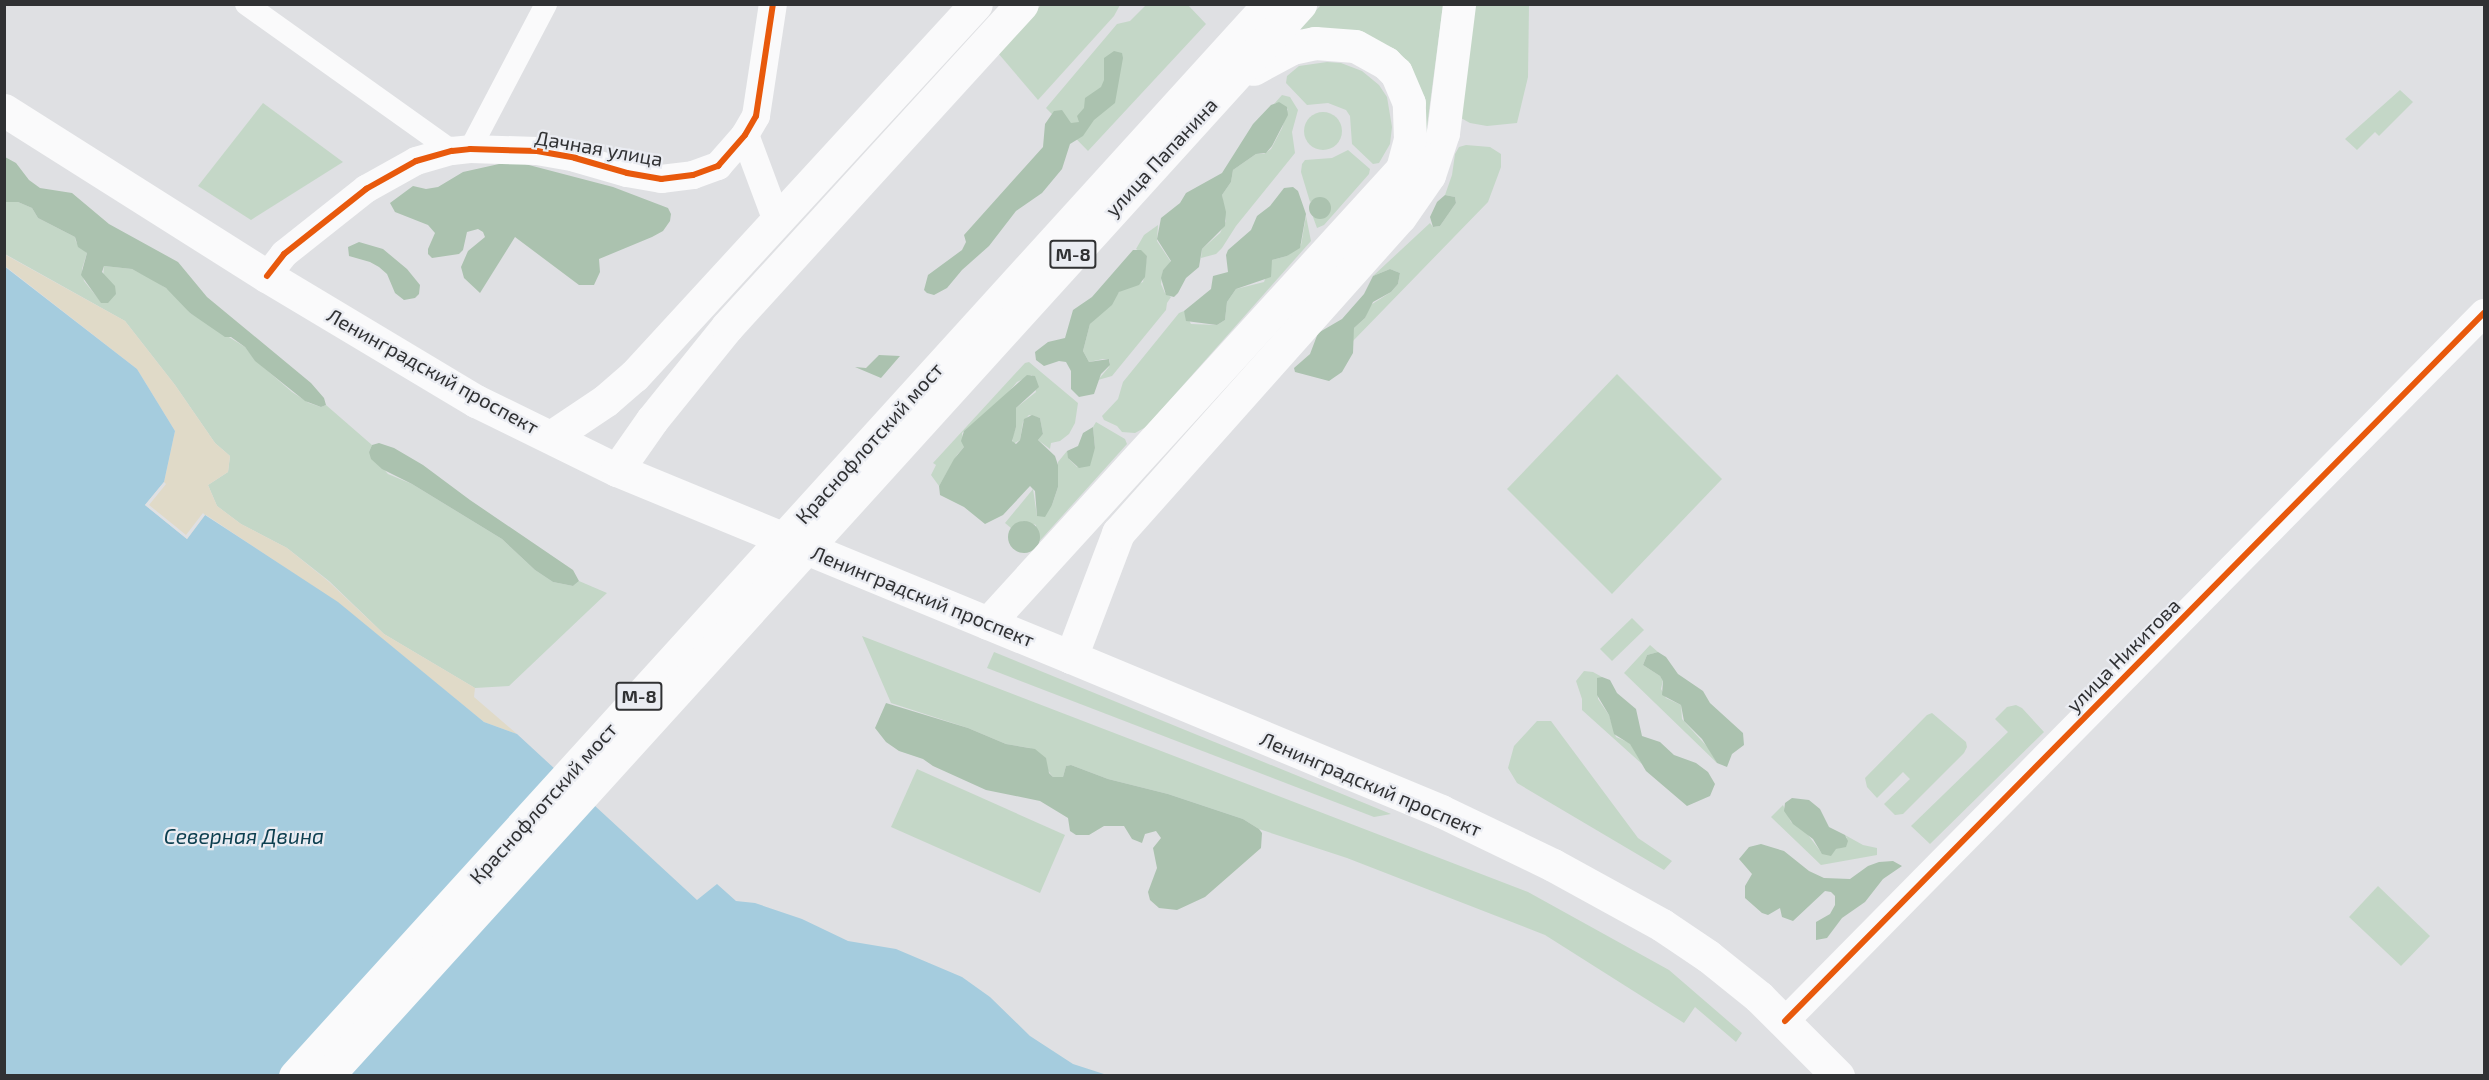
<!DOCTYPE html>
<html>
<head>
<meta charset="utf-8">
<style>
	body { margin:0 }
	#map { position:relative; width:2489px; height:1080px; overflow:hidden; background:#dfe0e3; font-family:"Exo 2",sans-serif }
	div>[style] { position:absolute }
	.green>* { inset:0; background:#c4d7c7 }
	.round { border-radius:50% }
	.forest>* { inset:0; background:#abc2af }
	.sand>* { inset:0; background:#e0dac8 }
	.water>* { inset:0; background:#a5ccde }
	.pier>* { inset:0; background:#dfe0e3 }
	.minor>* { height:22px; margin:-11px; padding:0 11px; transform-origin:11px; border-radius:11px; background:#fafafb }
	.tertiary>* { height:28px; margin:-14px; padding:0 14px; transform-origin:14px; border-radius:14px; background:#fafafb }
	.secondary>* { height:33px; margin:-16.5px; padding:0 16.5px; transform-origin:16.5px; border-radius:16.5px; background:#fafafb }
	.primary>* { height:33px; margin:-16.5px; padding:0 16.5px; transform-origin:16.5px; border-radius:16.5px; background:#fafafb }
	.cycleway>* { height:6px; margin:-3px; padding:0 3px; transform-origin:3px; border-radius:3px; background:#e8590c }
	span { translate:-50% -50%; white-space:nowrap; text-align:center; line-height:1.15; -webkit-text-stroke:4.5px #eaecf2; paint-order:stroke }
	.shield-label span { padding:2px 4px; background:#eaecf2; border:2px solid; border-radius:4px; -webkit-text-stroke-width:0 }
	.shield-label { font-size:18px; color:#303133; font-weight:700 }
	.street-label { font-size:20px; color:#303133 }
	.water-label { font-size:21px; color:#0d3f50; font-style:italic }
	.frame { position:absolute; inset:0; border:6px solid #303133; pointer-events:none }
</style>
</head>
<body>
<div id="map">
	<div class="green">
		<div style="clip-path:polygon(1041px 5px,1120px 5px,1114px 16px,1038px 100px,998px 53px)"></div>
		<div style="clip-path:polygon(1146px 5px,1188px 5px,1206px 24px,1088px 151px,1046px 108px,1117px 24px,1130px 21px)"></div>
		<div style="clip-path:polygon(1321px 5px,1443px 5px,1424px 149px,1418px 96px,1303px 32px,1300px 27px)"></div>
		<div style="clip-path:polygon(1471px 5px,1529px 5px,1528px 77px,1517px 123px,1487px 126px,1470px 123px,1461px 118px)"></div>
		<div style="clip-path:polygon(1327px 62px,1341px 63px,1362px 71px,1379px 85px,1387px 97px,1392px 127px,1390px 144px,1379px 163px,1373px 164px,1352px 144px,1350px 116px,1346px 110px,1328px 103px,1307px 105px,1286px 83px,1287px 76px,1299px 66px)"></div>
		<div style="clip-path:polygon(2400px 90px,2413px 102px,2379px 136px,2375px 132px,2357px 150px,2345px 139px)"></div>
		<div style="clip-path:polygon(1282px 95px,1290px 97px,1298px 110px,1292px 132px,1295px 153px,1236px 226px,1222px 248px,1216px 254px,1201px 258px,1202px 249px,1220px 233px,1226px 221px,1222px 195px,1231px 182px,1233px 170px,1256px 154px,1264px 154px,1271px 149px,1282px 128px,1288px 109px,1276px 103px,1274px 104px)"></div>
		<div style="clip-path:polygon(263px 103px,343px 162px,251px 220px,198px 186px)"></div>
		<div class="round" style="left:1304px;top:112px;width:38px;height:38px"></div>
		<div style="clip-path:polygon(1466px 145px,1490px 147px,1501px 154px,1501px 167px,1488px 202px,1352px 342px,1354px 328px,1365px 318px,1369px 306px,1391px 292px,1398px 284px,1400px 273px,1390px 269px,1373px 276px,1430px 223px,1433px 227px,1440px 226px,1456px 203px,1455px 197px,1445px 195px,1452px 175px,1455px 154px,1459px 147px)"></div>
		<div style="clip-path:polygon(1348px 150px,1370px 169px,1369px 174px,1324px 225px,1317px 228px,1313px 217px,1323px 218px,1327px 215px,1315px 199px,1310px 202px,1301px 172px,1302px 164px,1305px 160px,1332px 158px)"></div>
		<div style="clip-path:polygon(5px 202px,18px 202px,32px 208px,38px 218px,75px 237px,76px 242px,87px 253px,82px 269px,84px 281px,101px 302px,104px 266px,132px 269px,152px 279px,175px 294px,190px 313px,245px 347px,255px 360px,292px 392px,309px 403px,321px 407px,326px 405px,372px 445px,369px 452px,388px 474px,412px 484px,502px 539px,535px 570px,553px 582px,573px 586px,579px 581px,607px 593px,509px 686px,475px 688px,384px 634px,329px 581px,287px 548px,241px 524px,217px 506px,208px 485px,228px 472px,230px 456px,215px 443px,175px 385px,125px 321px,5px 254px)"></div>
		<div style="clip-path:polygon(1306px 216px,1311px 241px,1146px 427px,1135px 433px,1122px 432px,1117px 426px,1104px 420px,1102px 416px,1118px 399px,1123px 382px,1179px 313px,1184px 311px,1191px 324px,1217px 325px,1225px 320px,1227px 302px,1236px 289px,1264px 282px,1272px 260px,1287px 256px,1301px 245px)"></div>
		<div style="clip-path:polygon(1158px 225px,1157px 241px,1171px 262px,1163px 270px,1161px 284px,1165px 293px,1171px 297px,1167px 303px,1166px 310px,1112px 376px,1098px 380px,1109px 367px,1110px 362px,1109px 359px,1103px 359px,1089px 362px,1083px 351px,1090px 324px,1121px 290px,1143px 282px,1147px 256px,1136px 249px,1144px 235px)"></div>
		<div style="clip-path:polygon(1029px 362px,1078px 403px,1075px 423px,1069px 434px,1060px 441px,1051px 443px,1050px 449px,1038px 440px,1043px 434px,1040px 418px,1029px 415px,1023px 422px,1020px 440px,1013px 444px,1012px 438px,1016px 427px,1016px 408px,1036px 392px,1032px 375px,1017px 382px,1001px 401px,962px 433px,964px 447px,957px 455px,939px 486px,931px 475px,936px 465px,933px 463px,1025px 363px)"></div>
		<div style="clip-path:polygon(1617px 374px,1722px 479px,1612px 594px,1507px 489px)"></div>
		<div style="clip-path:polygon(1096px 422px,1125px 439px,1127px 444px,1036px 545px,1036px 525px,1023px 521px,1011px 528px,1005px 523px,1033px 489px,1037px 516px,1052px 505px,1058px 487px,1058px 462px,1067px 451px,1069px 459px,1077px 467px,1091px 457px,1095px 448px,1093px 427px)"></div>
		<div style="clip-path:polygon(1632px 618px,1644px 630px,1612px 661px,1600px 649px)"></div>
		<div style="clip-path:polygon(862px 636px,1528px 892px,1669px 970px,1742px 1033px,1736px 1042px,1695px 1007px,1684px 1023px,1545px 935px,1347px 858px,1259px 829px,1243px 819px,1168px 794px,1108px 779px,1071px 765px,1066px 766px,1063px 777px,1053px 777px,1030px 748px,1006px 744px,968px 728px,891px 703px)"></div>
		<div style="clip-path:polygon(1650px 645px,1658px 652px,1647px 655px,1643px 665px,1660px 676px,1663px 680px,1661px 689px,1666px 698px,1681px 705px,1682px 719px,1711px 751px,1717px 763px,1624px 673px)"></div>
		<div style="clip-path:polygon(994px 652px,1391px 814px,1374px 817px,987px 668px)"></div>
		<div style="clip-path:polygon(1584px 671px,1593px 672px,1602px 677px,1597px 679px,1598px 699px,1609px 715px,1616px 737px,1630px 743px,1642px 764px,1582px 710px,1582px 699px,1576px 681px)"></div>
		<div style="clip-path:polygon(2016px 705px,2022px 708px,2044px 732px,1930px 844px,1911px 826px,2008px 732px,1995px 719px,2007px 707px)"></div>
		<div style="clip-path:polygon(1932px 713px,1966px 742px,1967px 747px,1964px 753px,1903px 814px,1895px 815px,1884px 804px,1910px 779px,1903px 772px,1877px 798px,1867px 787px,1865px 778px,1927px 715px)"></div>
		<div style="clip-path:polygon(1537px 721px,1551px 721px,1638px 838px,1672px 861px,1664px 870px,1517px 783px,1508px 768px,1514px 746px)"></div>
		<div style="clip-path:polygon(917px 769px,1065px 835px,1040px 893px,891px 827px)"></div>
		<div style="clip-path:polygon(1783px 805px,1791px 822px,1805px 831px,1821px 852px,1839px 848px,1847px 838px,1845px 835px,1863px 845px,1877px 848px,1877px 855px,1821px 865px,1771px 817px)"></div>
		<div style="clip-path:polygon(2378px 886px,2430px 936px,2401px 966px,2349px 917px)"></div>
	</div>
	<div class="forest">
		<div style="clip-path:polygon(1114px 51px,1122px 53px,1123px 58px,1115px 103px,1094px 120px,1083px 136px,1070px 144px,1062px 169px,1042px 193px,1016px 211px,989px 246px,962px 270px,947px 288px,934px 295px,927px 293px,924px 290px,928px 275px,962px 250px,966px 242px,964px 235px,1043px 147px,1045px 124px,1054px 111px,1062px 110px,1071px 123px,1079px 122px,1077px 116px,1084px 108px,1085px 98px,1101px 87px,1104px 80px,1104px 58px)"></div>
		<div style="clip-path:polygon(1279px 102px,1287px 107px,1288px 115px,1272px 146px,1266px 153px,1256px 154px,1233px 170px,1231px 182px,1222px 195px,1226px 212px,1225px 226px,1202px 249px,1199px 267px,1186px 278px,1178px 293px,1174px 297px,1166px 295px,1161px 278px,1163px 270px,1171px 261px,1157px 239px,1161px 218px,1180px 203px,1186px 193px,1222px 173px,1253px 124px,1271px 105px)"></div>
		<div style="clip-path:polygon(5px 157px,16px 163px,29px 180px,40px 188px,72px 193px,109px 224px,178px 262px,207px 297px,311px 383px,324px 398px,326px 405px,321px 407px,305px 401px,255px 361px,245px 347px,231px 337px,225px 337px,190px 313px,166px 288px,132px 269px,104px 266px,102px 272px,115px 286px,116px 294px,108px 303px,101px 303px,81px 275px,87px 253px,78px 247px,75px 237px,38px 218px,32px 208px,18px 202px,5px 202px)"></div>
		<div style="clip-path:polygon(499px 164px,525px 164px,613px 187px,668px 208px,671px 214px,670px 221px,663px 231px,652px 237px,599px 259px,600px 272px,594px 285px,579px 285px,515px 237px,480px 293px,464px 278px,461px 267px,468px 251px,485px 237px,483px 232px,478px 229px,467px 232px,463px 250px,459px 254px,432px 258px,428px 254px,428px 249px,435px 233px,428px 225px,395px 212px,390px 203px,413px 186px,426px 189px,438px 187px,463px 172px)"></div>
		<div style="clip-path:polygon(1293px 187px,1298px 191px,1306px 214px,1300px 248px,1287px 256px,1272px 260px,1271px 277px,1236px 289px,1227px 302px,1225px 320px,1217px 325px,1186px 321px,1184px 311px,1211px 289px,1213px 276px,1228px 272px,1226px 255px,1228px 250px,1251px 230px,1257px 216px,1270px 206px,1284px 188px)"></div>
		<div style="clip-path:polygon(1445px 195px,1455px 197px,1456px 203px,1440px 226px,1433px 227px,1430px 217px,1437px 202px)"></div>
		<div class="round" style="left:1309px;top:197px;width:22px;height:22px"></div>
		<div style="clip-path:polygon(359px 242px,383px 249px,407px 269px,420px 285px,419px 294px,415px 298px,404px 300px,395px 293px,387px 274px,379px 267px,370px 262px,349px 256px,348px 247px)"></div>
		<div style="clip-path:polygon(1133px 250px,1141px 250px,1147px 256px,1145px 277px,1139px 285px,1119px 292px,1112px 305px,1090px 324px,1083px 351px,1089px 362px,1109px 359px,1110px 365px,1101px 374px,1094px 394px,1079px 397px,1071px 389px,1071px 371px,1066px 362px,1059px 361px,1044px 366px,1036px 360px,1035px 352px,1048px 342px,1065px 338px,1073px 310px,1092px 297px)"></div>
		<div style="clip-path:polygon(1390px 269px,1400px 273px,1398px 284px,1391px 292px,1373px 302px,1365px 318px,1354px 328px,1353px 353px,1342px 372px,1329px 381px,1295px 372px,1294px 368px,1310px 354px,1318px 333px,1342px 319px,1364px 294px,1373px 276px)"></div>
		<div style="clip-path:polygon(879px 355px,900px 356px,881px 378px,855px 367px,866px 368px)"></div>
		<div style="clip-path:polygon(1027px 375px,1035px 376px,1039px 387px,1016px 408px,1016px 427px,1012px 441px,1016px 444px,1020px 440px,1024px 419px,1032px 415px,1040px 418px,1043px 434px,1038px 440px,1055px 456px,1058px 465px,1058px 487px,1052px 505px,1045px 517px,1037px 516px,1035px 491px,1030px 486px,1003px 515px,985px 524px,964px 507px,940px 495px,939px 486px,954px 459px,964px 447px,961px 441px,964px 431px)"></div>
		<div style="clip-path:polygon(1093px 427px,1095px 448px,1090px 466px,1079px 468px,1068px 458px,1067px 451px,1078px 446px,1083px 433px)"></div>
		<div style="clip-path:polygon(379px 443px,394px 448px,423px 465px,470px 500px,573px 570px,579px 581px,573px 586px,553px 582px,535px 570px,502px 539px,412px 484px,382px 469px,371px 459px,369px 452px,372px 445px)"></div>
		<div class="round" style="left:1008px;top:521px;width:32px;height:32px"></div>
		<div style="clip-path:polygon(1658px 652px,1666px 657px,1678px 674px,1703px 691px,1710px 703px,1743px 733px,1744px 745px,1732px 754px,1727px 767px,1717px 763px,1702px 739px,1684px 721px,1681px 705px,1662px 695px,1663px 681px,1660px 676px,1643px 665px,1647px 655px)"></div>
		<div style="clip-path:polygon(1602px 677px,1610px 680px,1617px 693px,1636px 709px,1642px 736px,1660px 742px,1674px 755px,1696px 763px,1708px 772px,1715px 784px,1710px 796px,1687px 806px,1646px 771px,1630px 744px,1614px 734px,1609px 715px,1597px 695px,1597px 678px)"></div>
		<div style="clip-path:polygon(886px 703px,968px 728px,1006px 744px,1035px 749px,1046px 758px,1049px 773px,1053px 777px,1063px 777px,1066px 766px,1071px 765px,1108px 779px,1168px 794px,1243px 819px,1259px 829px,1262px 833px,1261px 848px,1205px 897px,1177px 910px,1159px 908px,1150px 900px,1148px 892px,1157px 868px,1153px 848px,1161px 838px,1156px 831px,1145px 834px,1142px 843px,1132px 839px,1124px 826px,1104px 826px,1089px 835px,1076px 835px,1070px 831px,1068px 818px,1040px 801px,986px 790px,933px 766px,923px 759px,899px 751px,886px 742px,875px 728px)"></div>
		<div style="clip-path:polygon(1792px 798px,1809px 800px,1820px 809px,1829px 827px,1845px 835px,1848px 841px,1846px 847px,1836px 849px,1831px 856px,1822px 854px,1813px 839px,1793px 824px,1784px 811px,1785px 803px)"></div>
		<div style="clip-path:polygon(1761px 844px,1784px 851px,1809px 871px,1824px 878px,1850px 879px,1868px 866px,1879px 862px,1893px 861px,1902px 866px,1883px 879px,1865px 902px,1842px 918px,1827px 938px,1816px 940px,1816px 922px,1830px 914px,1835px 905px,1835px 896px,1831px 892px,1825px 891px,1793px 921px,1782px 917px,1780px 908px,1768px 915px,1762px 913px,1745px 898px,1745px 886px,1752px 874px,1739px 859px,1749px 847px)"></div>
	</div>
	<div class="sand">
		<div style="clip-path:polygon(4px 254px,125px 321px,175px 385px,215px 443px,230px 456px,228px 472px,208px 485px,217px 506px,241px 524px,287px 548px,328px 581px,384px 634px,475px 688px,474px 697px,517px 734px,484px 722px,338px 603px,206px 515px,187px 539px,145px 505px,164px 482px,175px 431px,137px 369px,5px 266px)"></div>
	</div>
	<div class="water">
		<div style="clip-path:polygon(4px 266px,137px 369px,175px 431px,164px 482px,145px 505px,187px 539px,205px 515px,338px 602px,484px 722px,517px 734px,697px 900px,717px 884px,736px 901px,755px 903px,802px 919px,848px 941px,896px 949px,962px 977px,990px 997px,1030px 1036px,1073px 1064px,1107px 1075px,5px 1075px)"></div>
	</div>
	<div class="pier">
		<div style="clip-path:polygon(164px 482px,166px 484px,149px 505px,186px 535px,203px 513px,205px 515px,187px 539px,145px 505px)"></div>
	</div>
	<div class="minor">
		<div style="left:246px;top:4px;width:253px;rotate:35.5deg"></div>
		<div style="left:470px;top:149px;width:164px;rotate:-62.3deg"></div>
	</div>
	<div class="tertiary">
		<div style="left:745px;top:135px;width:92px;rotate:69.6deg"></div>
		<div style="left:267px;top:276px;width:28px;rotate:-52deg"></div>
		<div style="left:284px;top:254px;width:105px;rotate:-38.4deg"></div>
		<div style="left:366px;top:189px;width:57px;rotate:-29.2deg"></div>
		<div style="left:416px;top:161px;width:37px;rotate:-16deg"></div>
		<div style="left:452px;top:151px;width:18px;rotate:-6deg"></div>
		<div style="left:470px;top:149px;width:67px;rotate:1.7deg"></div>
		<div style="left:537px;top:151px;width:39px;rotate:10deg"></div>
		<div style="left:575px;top:158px;width:54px;rotate:16.1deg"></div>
		<div style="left:627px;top:173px;width:35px;rotate:10deg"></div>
		<div style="left:661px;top:179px;width:32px;rotate:-7deg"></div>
		<div style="left:693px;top:175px;width:27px;rotate:-20deg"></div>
		<div style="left:718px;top:166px;width:41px;rotate:-48.9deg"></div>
		<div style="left:745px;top:135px;width:22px;rotate:-60deg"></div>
		<div style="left:756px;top:116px;width:113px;rotate:-81.4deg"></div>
		<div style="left:1785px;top:1021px;width:995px;rotate:-45.37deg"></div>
	</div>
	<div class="secondary">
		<div style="left:1071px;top:657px;width:401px;rotate:22.6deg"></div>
		<div style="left:1441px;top:811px;width:124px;rotate:25.7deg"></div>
		<div style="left:1553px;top:865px;width:124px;rotate:28.8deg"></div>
		<div style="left:1662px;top:925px;width:55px;rotate:34deg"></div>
		<div style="left:1708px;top:956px;width:65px;rotate:38.8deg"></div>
		<div style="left:1759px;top:997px;width:112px;rotate:45deg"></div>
	</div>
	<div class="primary">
		<div style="left:4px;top:110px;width:311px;rotate:32.3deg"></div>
		<div style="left:267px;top:276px;width:244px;rotate:30.9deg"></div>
		<div style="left:476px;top:401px;width:157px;rotate:26.1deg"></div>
		<div style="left:617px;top:470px;width:491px;rotate:22.4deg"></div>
		<div style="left:1071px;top:657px;width:133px;rotate:-69.2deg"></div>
		<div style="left:1118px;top:533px;width:424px;rotate:-48.3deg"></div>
		<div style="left:1400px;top:217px;width:51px;rotate:-55.4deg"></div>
		<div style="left:1429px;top:175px;width:44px;rotate:-71.6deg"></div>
		<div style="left:1443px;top:133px;width:130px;rotate:-82.9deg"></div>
		<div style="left:551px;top:437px;width:66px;rotate:-33.9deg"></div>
		<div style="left:606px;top:400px;width:37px;rotate:-41deg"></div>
		<div style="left:634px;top:376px;width:505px;rotate:-47.41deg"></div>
		<div style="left:617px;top:470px;width:61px;rotate:-55deg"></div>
		<div style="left:652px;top:420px;width:119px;rotate:-51.1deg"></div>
		<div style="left:727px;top:327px;width:437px;rotate:-47.6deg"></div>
		<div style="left:988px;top:623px;width:614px;rotate:-47.64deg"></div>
		<div style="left:1402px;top:169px;width:31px;rotate:-75deg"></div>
		<div style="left:1410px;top:139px;width:36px;rotate:-92deg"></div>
		<div style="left:1409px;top:103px;width:33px;rotate:-113deg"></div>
		<div style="left:1396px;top:73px;width:14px;rotate:-135deg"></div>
		<div style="left:1386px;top:63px;width:35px;rotate:-151deg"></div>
		<div style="left:1355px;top:46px;width:40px;rotate:-175.7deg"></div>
		<div style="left:1315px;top:43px;width:24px;rotate:168deg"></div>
		<div style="left:1292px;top:48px;width:44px;rotate:151.7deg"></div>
		<div style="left:295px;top:1076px;width:1448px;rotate:-47.74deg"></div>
		<div style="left:327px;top:1076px;width:1448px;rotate:-47.77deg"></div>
	</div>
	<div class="cycleway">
		<div style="left:267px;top:276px;width:28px;rotate:-52deg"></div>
		<div style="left:284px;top:254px;width:105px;rotate:-38.4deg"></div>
		<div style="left:366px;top:189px;width:57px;rotate:-29.2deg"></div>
		<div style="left:416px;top:161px;width:37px;rotate:-16deg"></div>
		<div style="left:452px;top:151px;width:18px;rotate:-6deg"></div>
		<div style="left:470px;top:149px;width:67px;rotate:1.7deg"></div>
		<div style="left:537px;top:151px;width:39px;rotate:10deg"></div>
		<div style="left:575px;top:158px;width:54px;rotate:16.1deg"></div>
		<div style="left:627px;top:173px;width:35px;rotate:10deg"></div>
		<div style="left:661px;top:179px;width:32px;rotate:-7deg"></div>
		<div style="left:693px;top:175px;width:27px;rotate:-20deg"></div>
		<div style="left:718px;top:166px;width:41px;rotate:-48.9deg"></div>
		<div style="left:745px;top:135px;width:22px;rotate:-60deg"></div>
		<div style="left:756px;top:116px;width:113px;rotate:-81.4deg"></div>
		<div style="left:1785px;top:1021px;width:995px;rotate:-45.37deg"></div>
	</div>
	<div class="shield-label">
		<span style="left:1073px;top:254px">М-8</span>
		<span style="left:639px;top:696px">М-8</span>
	</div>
	<div class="street-label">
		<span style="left:599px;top:148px;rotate:10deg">Дачная улица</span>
		<span style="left:1161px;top:157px;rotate:-47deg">улица Папанина</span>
		<span style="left:433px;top:371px;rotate:29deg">Ленинградский проспект</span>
		<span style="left:869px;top:443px;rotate:-48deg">Краснофлотский мост</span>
		<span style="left:923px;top:596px;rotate:22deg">Ленинградский проспект</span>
		<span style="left:2123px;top:655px;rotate:-45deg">улица Никитова</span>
		<span style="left:1371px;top:784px;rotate:23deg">Ленинградский проспект</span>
		<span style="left:543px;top:803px;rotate:-48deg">Краснофлотский мост</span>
	</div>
	<div class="water-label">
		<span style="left:244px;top:836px">Северная Двина</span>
	</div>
	<div class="frame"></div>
</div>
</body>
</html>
